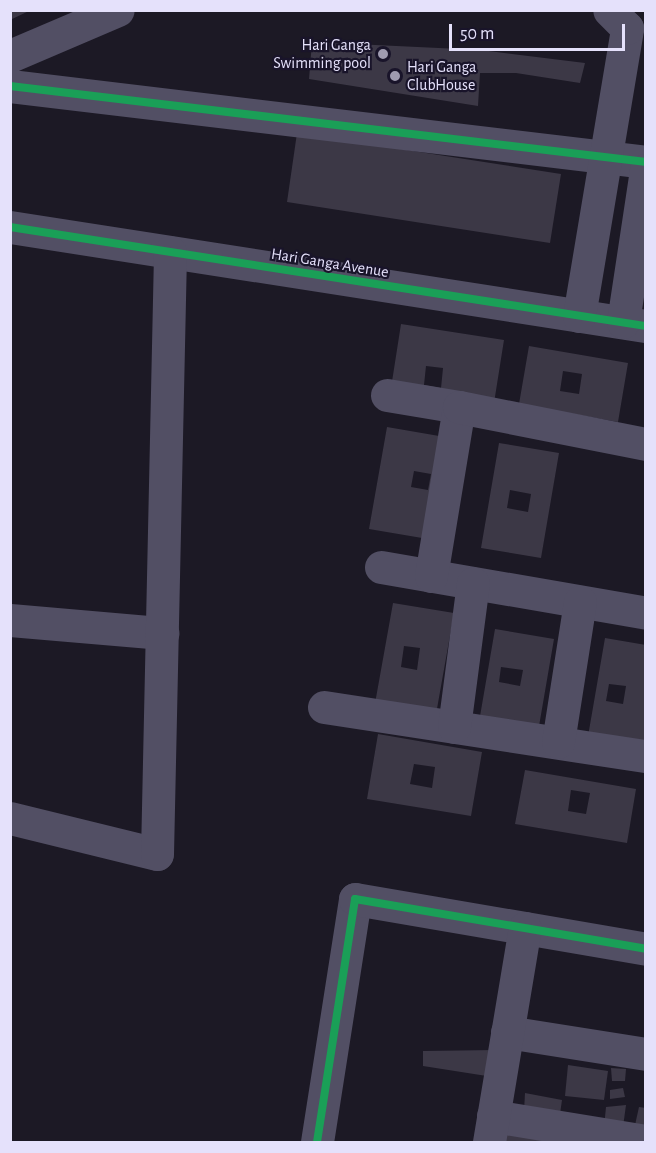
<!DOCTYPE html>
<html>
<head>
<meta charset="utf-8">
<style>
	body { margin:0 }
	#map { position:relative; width:656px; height:1153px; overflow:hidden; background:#1c1925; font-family:"Alegreya Sans",sans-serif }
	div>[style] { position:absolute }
	.building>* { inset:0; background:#3c3846 }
	.minor>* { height:33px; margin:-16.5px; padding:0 16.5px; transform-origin:16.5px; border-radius:16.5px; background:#524f64 }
	.cycleway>* { height:8px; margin:-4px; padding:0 4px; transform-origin:4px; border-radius:4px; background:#1a9f57 }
	.dots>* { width:16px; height:16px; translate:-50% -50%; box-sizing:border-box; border:3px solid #19142a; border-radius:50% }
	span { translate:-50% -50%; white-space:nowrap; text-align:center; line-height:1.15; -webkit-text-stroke:4.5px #19142a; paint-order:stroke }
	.poi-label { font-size:16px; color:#e5e1fb }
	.right { translate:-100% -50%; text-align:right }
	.left { translate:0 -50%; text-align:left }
	.street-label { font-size:16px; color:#e5e1fb }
	.frame { position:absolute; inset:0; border:12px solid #e5e1fb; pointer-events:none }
	.scale { position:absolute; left:449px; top:24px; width:176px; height:27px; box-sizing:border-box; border:3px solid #e5e1fb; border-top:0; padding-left:8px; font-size:18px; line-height:21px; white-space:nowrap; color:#e5e1fb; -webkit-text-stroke:4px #19142a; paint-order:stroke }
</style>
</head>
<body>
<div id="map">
	<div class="building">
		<div style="clip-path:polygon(10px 10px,31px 10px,10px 20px)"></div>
		<div style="clip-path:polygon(312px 42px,481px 50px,585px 63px,580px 83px,516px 73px,480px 73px,478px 106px,309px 79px)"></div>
		<div style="clip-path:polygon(297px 133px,561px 174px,550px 243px,287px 202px)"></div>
		<div style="clip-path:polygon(evenodd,401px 324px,504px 340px,494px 403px,391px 388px,401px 324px,426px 366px,443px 368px,441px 388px,424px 385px,426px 366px)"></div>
		<div style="clip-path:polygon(evenodd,529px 346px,628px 363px,618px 422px,519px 404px,529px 346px,563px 371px,582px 374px,579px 394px,560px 391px,563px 371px)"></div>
		<div style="clip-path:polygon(evenodd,387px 427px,445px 437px,428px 539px,369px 529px,387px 427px,414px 471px,431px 474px,428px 490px,411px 487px,414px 471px)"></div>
		<div style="clip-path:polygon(evenodd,499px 443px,559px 453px,541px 558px,481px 548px,499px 443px,510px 490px,531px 494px,528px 512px,507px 508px,510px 490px)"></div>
		<div style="clip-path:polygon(evenodd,393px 603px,454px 613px,435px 720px,374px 709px,393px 603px,404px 646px,420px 648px,417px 670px,401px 667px,404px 646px)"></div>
		<div style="clip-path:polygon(evenodd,495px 629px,554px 639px,538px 732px,479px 722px,495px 629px,501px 667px,523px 670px,520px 686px,499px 682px,501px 667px)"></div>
		<div style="clip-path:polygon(evenodd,605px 638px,646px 645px,646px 751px,587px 742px,605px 638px,609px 684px,626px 686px,623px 704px,606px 701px,609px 684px)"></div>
		<div style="clip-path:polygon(evenodd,378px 734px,482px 752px,471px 816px,367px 799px,378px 734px,414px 764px,435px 767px,432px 788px,410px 784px,414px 764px)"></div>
		<div style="clip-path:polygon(evenodd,525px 770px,636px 789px,627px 843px,515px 824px,525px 770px,571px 790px,590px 793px,586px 814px,568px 811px,571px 790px)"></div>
		<div style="clip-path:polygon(495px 1050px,493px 1077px,423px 1066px,423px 1051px)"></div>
		<div style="clip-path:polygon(568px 1065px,608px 1071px,604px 1100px,565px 1096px)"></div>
		<div style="clip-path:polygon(611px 1068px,626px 1069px,625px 1081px,612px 1081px)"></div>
		<div style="clip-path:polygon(623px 1088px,625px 1097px,610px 1099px,610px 1090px)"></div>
		<div style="clip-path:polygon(525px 1093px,562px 1100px,560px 1114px,524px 1111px)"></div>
		<div style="clip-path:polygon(626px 1105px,623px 1127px,604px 1127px,606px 1107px)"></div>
		<div style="clip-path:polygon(639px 1107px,646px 1108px,646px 1135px,633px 1134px)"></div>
		<div style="clip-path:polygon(503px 1129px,552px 1135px,551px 1142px,501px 1142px)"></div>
	</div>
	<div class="minor">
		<div style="left:10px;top:56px;width:117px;rotate:-23.1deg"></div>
		<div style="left:10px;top:86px;width:641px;rotate:6.81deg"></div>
		<div style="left:10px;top:227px;width:644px;rotate:8.85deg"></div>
		<div style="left:579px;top:316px;width:292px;rotate:-80.5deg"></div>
		<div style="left:627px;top:28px;width:25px;rotate:-135deg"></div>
		<div style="left:623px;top:322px;width:154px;rotate:-81.4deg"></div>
		<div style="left:387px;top:395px;width:73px;rotate:9.5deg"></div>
		<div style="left:381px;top:567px;width:269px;rotate:9.8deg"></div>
		<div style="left:431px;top:576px;width:171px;rotate:-80.6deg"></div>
		<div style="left:459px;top:407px;width:191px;rotate:11.2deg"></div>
		<div style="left:10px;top:620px;width:153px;rotate:4.9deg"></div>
		<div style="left:324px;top:707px;width:326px;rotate:8.7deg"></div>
		<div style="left:454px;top:727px;width:145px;rotate:-82.5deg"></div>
		<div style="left:558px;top:742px;width:142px;rotate:-81.1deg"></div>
		<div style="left:10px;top:818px;width:151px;rotate:13.8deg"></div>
		<div style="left:157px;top:854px;width:602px;rotate:-88.76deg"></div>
		<div style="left:507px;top:1032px;width:141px;rotate:9deg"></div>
		<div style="left:493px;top:1116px;width:155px;rotate:9.3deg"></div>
		<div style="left:317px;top:1142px;width:246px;rotate:-81.1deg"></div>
		<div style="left:355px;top:899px;width:295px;rotate:9.7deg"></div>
		<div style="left:489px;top:1142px;width:217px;rotate:-80.5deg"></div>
	</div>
	<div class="cycleway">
		<div style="left:10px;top:86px;width:641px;rotate:6.81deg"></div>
		<div style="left:10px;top:227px;width:644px;rotate:8.85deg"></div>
		<div style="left:317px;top:1142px;width:246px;rotate:-81.1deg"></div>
		<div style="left:355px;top:899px;width:295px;rotate:9.7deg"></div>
	</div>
	<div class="dots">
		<div style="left:383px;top:54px;background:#9f9bb0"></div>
		<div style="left:395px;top:76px;background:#9f9bb0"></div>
	</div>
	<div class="poi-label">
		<span class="right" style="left:371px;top:54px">Hari Ganga<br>Swimming pool</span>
		<span class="left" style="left:407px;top:76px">Hari Ganga<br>ClubHouse</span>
	</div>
	<div class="street-label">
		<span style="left:330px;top:263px;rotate:9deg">Hari Ganga Avenue</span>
	</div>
	<div class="frame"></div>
	<div class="scale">50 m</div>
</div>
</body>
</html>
